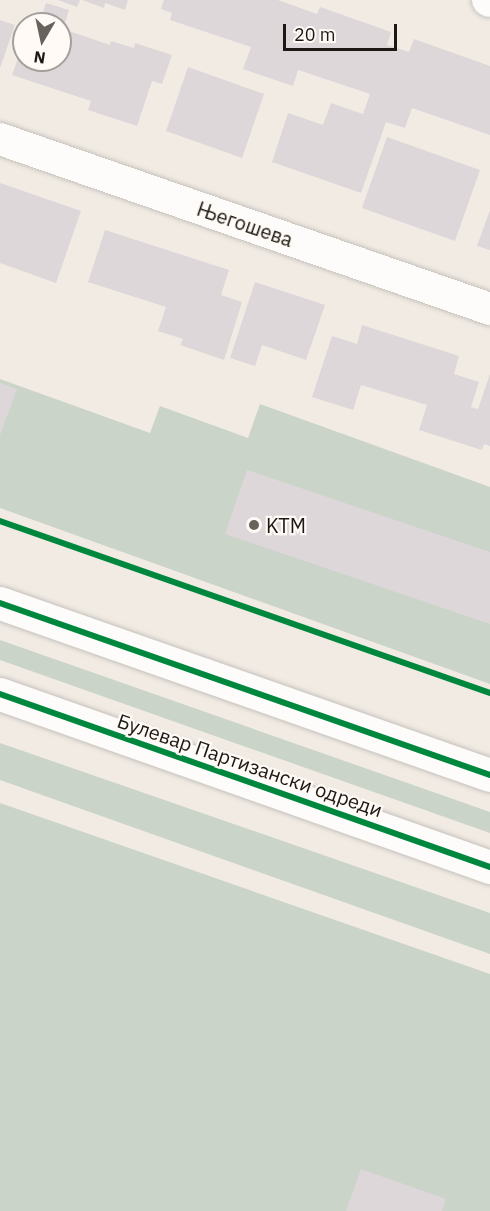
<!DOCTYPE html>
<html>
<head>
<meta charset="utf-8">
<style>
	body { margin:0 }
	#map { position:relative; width:490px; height:1211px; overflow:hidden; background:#f1ebe4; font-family:"IBM Plex Sans",sans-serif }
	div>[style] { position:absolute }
	.green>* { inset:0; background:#cad4c9 }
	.building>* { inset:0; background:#ddd7da }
	.roads { filter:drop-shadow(0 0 2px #c6c1bb) drop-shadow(0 0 2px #c6c1bb) }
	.street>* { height:32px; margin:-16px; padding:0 16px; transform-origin:16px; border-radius:16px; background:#fdfcfb }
	.secondary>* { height:33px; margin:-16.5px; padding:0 16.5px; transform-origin:16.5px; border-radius:16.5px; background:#fdfcfb }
	.cycleway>* { height:6px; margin:-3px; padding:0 3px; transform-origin:3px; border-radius:3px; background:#00873e }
	.dots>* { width:16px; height:16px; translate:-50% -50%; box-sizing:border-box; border:3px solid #fffaf5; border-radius:50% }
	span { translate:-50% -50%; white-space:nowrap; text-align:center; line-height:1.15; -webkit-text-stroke:4.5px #fffaf5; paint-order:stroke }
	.street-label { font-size:20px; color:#1c1813 }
	.poi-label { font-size:20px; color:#1c1813 }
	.left { translate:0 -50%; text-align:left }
	.north { position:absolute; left:12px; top:12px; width:60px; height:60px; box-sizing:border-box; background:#fffaf5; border:2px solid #a4a09b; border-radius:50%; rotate:189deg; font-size:16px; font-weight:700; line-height:24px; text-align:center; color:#1c1813 }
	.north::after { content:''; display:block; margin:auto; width:21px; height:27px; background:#67625c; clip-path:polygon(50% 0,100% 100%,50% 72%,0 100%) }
	.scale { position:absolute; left:283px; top:24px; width:114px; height:27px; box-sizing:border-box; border:3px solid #1c1813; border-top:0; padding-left:8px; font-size:18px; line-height:21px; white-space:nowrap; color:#1c1813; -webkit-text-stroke:4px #fffaf5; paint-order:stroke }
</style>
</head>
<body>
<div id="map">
	<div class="green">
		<div style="clip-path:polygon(0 379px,150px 433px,160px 406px,248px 438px,260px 404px,490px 487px,490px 684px,0 508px)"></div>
		<div style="clip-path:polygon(0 640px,490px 812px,490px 833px,0 660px)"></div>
		<div style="clip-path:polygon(0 743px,490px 913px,490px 954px,0 780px)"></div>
		<div style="clip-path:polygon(0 803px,490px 974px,490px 1211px,0 1211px)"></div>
	</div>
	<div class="building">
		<div style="clip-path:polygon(58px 0,80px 0,77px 7px)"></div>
		<div style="clip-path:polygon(82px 0,128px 0,125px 10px,105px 3px,104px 8px)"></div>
		<div style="clip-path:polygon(164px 0,278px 0,317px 14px,320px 7px,391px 32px,387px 45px,409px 52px,414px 39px,490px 66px,490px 135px,412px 108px,405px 128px,386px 122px,361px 193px,272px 162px,288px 113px,323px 125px,331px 103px,363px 114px,370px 94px,298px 70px,293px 86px,243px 69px,251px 47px,170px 20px,172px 13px,161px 9px)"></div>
		<div style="clip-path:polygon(46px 3px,69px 10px,63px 29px,110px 45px,111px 41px,134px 48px,135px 43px,172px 55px,162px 84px,152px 81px,137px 126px,88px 110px,91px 101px,12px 75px,24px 42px,24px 60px,60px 60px,60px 24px,30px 24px,31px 18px,40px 21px)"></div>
		<div style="clip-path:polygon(0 20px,15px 25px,0 68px)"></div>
		<div style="clip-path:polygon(188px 67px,264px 94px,242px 158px,166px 131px)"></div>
		<div style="clip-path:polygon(387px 137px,480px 170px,455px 241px,362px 208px)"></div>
		<div style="clip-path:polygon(0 183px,81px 211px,56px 283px,0 263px)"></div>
		<div style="clip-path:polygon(490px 210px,490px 250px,477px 246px)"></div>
		<div style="clip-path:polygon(105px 230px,229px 270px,221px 295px,242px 302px,224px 360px,180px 345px,183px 339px,158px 331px,166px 307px,88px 282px)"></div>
		<div style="clip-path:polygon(255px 282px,325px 305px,306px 360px,262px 345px,255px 366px,230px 358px)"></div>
		<div style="clip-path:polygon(362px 325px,459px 356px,454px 374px,479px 382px,471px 407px,478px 409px,490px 374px,490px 446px,484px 444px,482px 450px,419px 430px,427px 405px,361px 385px,353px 410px,312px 397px,332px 336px,357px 344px)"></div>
		<div style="clip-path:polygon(0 383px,17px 389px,0 435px)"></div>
		<div style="clip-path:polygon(247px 470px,490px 552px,490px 624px,225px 534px)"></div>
		<div style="clip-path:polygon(361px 1169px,446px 1199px,442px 1211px,346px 1211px)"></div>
	</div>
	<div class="roads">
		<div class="street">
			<div style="left:488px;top:0;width:2px;rotate:27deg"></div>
			<div style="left:0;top:139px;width:519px;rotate:19.13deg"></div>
		</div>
		<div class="secondary">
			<div style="left:0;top:603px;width:519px;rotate:19.34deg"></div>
			<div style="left:0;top:694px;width:520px;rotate:19.45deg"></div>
		</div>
	</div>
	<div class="cycleway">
		<div style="left:0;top:521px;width:519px;rotate:19.34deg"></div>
		<div style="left:0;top:603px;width:519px;rotate:19.34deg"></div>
		<div style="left:0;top:694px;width:520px;rotate:19.45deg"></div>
	</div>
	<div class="dots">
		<div style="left:254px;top:525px;background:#67625c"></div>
	</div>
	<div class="street-label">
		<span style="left:245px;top:224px;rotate:19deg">Његошева</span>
		<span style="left:250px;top:765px;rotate:19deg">Булевар Партизански одреди</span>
	</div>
	<div class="poi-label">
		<span class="left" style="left:266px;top:525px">KTM</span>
	</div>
	<div class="north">N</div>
	<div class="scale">20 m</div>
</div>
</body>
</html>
